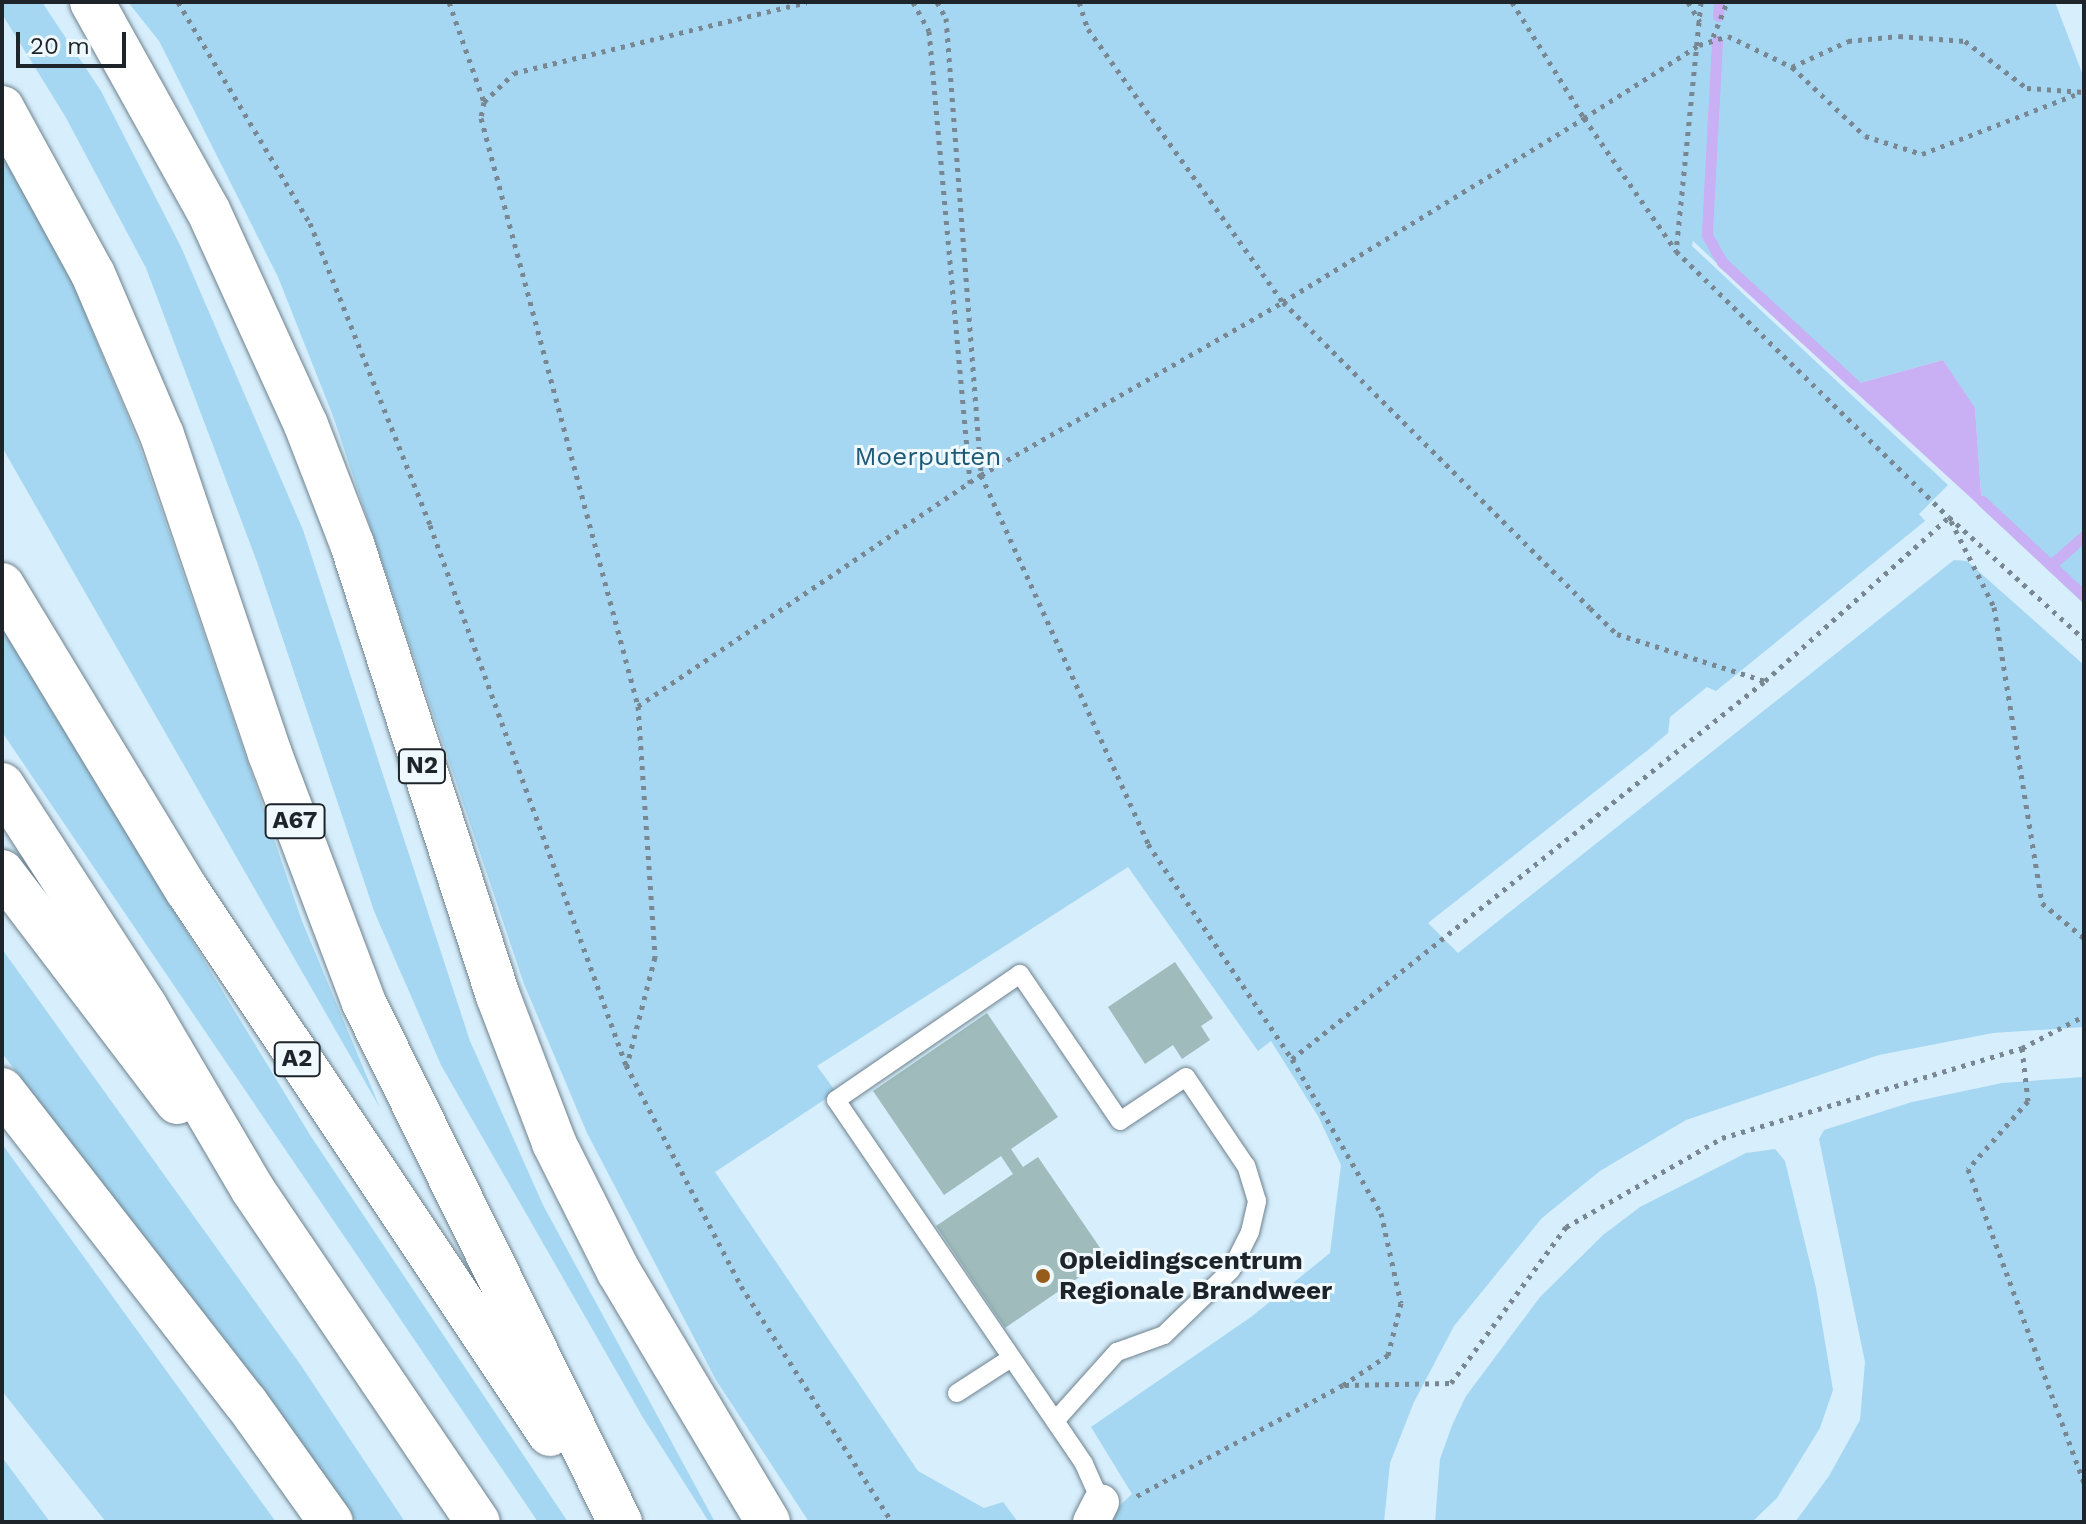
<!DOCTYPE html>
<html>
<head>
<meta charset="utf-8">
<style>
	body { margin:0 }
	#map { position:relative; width:2086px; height:1524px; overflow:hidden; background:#d7eefc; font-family:"Work Sans",sans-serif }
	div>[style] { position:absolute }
	.green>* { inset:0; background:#a6d7f2 }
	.water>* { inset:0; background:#c9aff4 }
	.stream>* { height:11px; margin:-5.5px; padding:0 5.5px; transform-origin:5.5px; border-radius:5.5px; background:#c9aff4 }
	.building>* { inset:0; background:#9fbbbc }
	.path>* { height:5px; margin-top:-2.5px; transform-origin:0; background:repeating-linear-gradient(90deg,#788791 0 4px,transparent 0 10px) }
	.roads { filter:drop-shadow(0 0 2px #6e828e) drop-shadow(0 0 2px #6e828e) }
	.lane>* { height:18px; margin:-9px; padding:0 9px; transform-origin:9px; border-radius:9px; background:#fff }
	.street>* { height:36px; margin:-18px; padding:0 18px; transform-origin:18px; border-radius:18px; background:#fff }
	.highway>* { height:44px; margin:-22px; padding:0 22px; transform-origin:22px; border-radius:22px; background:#fff }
	.dots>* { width:22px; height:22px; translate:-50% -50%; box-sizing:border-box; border:4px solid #f0f9fe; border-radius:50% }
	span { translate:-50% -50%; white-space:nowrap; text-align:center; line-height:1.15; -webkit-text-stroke:6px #f0f9fe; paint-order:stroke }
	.shield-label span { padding:2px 6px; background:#f0f9fe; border:2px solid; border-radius:6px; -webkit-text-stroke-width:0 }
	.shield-label { font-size:24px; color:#1d252a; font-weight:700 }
	.park-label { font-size:26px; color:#1b5976 }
	.poi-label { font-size:26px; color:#1d252a; font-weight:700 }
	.left { translate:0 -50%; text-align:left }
	.frame { position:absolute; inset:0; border:4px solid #1d252a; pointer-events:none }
	.scale { position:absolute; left:16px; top:32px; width:110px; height:36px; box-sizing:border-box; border:4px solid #1d252a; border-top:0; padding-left:10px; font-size:24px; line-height:28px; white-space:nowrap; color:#1d252a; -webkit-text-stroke:6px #f0f9fe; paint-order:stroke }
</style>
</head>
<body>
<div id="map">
	<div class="green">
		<div style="clip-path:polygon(2px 2px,42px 2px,101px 91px,181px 247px,303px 530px,470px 1041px,543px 1205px,715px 1522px,709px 1522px,642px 1416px,441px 1065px,374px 911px,257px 562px,146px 268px,65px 116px,2px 14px)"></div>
		<div style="clip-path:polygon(128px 2px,2055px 2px,2084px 78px,2084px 604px,1982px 508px,1975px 409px,1943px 360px,1849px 386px,1693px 241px,1692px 246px,1948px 485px,1919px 514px,1925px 521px,1716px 691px,1707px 687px,1670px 717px,1668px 733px,1648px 750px,1428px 923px,1458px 953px,1954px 560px,1967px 561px,2084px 665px,2084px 1027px,1993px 1033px,1879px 1055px,1686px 1120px,1600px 1171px,1542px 1218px,1454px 1326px,1414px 1402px,1390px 1463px,1384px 1522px,1102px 1522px,1132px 1494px,1091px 1427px,1251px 1317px,1330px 1253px,1341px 1165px,1318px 1116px,1271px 1041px,1258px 1051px,1128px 867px,817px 1066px,836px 1092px,715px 1172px,918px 1471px,984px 1508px,1003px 1502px,1018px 1522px,809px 1522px,716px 1380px,587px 1133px,524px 984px,333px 416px,278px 277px,159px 41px)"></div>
		<div style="clip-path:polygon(2px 145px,73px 284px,138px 442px,302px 921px,380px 1108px,2px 447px)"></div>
		<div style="clip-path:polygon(2px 628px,310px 1135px,568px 1522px,538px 1522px,2px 732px)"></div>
		<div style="clip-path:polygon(2px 949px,300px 1364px,405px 1522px,357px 1522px,2px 1053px)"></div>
		<div style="clip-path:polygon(2084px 1077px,2084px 1522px,1795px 1522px,1829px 1476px,1860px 1420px,1865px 1362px,1819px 1139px,1824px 1130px,1912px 1102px,2002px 1083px)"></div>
		<div style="clip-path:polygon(2px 1144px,276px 1522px,106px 1522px,2px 1391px)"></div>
		<div style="clip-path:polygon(1775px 1149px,1785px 1161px,1816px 1288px,1833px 1390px,1820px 1428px,1777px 1498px,1752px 1522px,1435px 1522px,1440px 1459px,1453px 1423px,1466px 1396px,1540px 1297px,1603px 1235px,1640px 1207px,1746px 1153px)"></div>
		<div style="clip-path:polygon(2px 1457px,50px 1522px,2px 1522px)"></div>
	</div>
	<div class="water">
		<div style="clip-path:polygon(1943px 360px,1975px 408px,1982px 508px,1849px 386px)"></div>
	</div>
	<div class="stream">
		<div style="left:1718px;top:16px;width:14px;rotate:-86deg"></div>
		<div style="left:1717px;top:41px;width:194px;rotate:93deg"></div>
		<div style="left:1707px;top:235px;width:31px;rotate:61deg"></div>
		<div style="left:1722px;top:262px;width:180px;rotate:42.7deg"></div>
		<div style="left:1982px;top:501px;width:139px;rotate:43deg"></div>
		<div style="left:2051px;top:565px;width:44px;rotate:-41.3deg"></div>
	</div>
	<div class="building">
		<div style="clip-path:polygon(1175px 962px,1213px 1018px,1201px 1026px,1210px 1040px,1182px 1059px,1173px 1045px,1145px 1064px,1108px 1007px)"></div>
		<div style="clip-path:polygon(987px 1013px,1058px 1117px,1011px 1149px,1023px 1167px,1038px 1157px,1107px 1258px,1005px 1328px,936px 1226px,1013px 1174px,1001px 1156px,944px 1195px,873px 1091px)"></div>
	</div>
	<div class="path">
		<div style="left:178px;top:2px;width:257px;rotate:59.2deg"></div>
		<div style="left:310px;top:223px;width:325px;rotate:68.3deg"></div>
		<div style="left:430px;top:525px;width:574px;rotate:70.05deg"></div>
		<div style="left:626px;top:1065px;width:249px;rotate:62.5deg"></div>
		<div style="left:741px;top:1286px;width:280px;rotate:57.4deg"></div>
		<div style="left:449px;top:2px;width:106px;rotate:70.7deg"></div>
		<div style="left:484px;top:102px;width:16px;rotate:101deg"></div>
		<div style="left:481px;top:118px;width:609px;rotate:75.05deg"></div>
		<div style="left:638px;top:706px;width:252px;rotate:86.1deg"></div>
		<div style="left:655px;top:957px;width:112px;rotate:104.5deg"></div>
		<div style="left:913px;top:2px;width:33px;rotate:61deg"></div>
		<div style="left:929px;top:31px;width:454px;rotate:84.8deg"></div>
		<div style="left:937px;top:2px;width:18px;rotate:61deg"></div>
		<div style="left:946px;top:18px;width:458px;rotate:85.6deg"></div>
		<div style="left:981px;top:475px;width:405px;rotate:65.6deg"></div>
		<div style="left:1148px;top:844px;width:259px;rotate:56.2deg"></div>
		<div style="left:1292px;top:1059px;width:178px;rotate:60deg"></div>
		<div style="left:1381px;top:1213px;width:92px;rotate:77.5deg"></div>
		<div style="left:1401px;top:1303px;width:54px;rotate:104deg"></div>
		<div style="left:1388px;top:1355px;width:54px;rotate:146.3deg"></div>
		<div style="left:1343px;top:1385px;width:236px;rotate:151.7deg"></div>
		<div style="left:1079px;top:2px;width:28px;rotate:72deg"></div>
		<div style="left:1088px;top:29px;width:335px;rotate:54.5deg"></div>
		<div style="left:1283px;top:302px;width:433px;rotate:44.9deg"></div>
		<div style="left:1590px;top:608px;width:37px;rotate:44deg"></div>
		<div style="left:1617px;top:634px;width:155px;rotate:17.6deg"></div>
		<div style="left:1512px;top:2px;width:137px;rotate:58.2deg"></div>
		<div style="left:1584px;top:118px;width:136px;rotate:-32.4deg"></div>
		<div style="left:1699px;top:45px;width:30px;rotate:-17deg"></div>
		<div style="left:1728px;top:36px;width:71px;rotate:25.8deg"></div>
		<div style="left:1792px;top:67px;width:62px;rotate:-24.9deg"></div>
		<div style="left:1848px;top:41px;width:51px;rotate:-5.6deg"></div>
		<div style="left:1899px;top:36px;width:66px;rotate:4.3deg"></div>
		<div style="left:1965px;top:41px;width:78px;rotate:37.2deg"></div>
		<div style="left:2027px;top:88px;width:57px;rotate:4deg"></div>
		<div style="left:1688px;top:2px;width:23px;rotate:59deg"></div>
		<div style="left:1701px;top:2px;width:250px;rotate:95.7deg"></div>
		<div style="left:1676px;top:251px;width:381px;rotate:44.3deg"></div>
		<div style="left:1949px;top:517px;width:182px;rotate:42.1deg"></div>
		<div style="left:1713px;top:37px;width:38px;rotate:-68deg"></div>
		<div style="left:1792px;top:67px;width:100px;rotate:43.4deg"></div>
		<div style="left:1865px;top:136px;width:60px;rotate:17.5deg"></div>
		<div style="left:1922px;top:154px;width:166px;rotate:-21.2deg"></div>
		<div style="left:484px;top:102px;width:42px;rotate:-44deg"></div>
		<div style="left:514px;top:73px;width:301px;rotate:-13.6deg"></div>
		<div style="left:1951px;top:521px;width:96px;rotate:63.4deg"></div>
		<div style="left:1994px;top:607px;width:300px;rotate:80.8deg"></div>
		<div style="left:2042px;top:903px;width:55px;rotate:39.8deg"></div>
		<div style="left:638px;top:706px;width:414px;rotate:-34deg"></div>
		<div style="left:981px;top:475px;width:348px;rotate:-29.8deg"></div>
		<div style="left:1283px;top:302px;width:353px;rotate:-31.4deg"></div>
		<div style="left:1584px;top:118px;width:162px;rotate:55.3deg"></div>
		<div style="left:2022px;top:1048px;width:53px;rotate:83.5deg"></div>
		<div style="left:2028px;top:1101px;width:91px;rotate:131.4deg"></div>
		<div style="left:1968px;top:1169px;width:335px;rotate:69.7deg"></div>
		<div style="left:1292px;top:1059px;width:605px;rotate:-38.63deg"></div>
		<div style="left:1765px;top:681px;width:246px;rotate:-41.7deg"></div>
		<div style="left:1345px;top:1385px;width:106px;rotate:-1.1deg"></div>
		<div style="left:1451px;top:1383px;width:194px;rotate:-53.6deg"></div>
		<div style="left:1566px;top:1227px;width:180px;rotate:-29.7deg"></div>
		<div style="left:1722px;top:1138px;width:313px;rotate:-16.7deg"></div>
		<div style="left:2022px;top:1048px;width:70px;rotate:-27.3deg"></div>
	</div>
	<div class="roads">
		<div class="lane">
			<div style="left:957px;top:1393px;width:64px;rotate:-32.9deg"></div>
			<div style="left:1055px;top:1421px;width:93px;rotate:-48.1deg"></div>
			<div style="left:1117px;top:1352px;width:50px;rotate:-19.9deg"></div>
			<div style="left:1164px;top:1335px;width:93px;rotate:-44.1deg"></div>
			<div style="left:1231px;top:1270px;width:42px;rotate:-63.4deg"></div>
			<div style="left:1250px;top:1232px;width:32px;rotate:-77deg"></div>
			<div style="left:1257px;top:1201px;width:37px;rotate:-107deg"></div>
			<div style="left:1246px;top:1166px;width:107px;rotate:-124deg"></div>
			<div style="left:1186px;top:1077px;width:79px;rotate:146.3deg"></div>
			<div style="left:1120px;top:1121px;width:178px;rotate:-124.2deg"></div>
			<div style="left:1020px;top:974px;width:223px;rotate:145.6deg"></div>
			<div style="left:836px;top:1100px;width:440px;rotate:55.7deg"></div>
			<div style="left:1084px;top:1464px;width:42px;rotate:65.9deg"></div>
		</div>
		<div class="street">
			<div style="left:1091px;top:1522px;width:22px;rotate:-63deg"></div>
		</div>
		<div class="highway">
			<div style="left:92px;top:2px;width:238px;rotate:60.9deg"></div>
			<div style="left:208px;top:210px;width:236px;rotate:65.5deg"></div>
			<div style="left:306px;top:425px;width:128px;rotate:68.9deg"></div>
			<div style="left:352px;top:544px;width:475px;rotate:72.1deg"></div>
			<div style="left:498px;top:996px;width:157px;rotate:69.1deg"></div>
			<div style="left:554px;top:1143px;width:144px;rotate:63.3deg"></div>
			<div style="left:619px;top:1272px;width:291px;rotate:59.2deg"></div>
			<div style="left:2px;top:108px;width:189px;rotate:61.3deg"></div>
			<div style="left:93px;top:274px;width:175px;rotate:66.8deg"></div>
			<div style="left:162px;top:435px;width:337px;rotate:71.3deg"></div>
			<div style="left:270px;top:754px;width:266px;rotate:69.3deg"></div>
			<div style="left:364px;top:1003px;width:579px;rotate:63.74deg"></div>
			<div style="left:2px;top:585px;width:357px;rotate:58.8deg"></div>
			<div style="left:187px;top:890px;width:654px;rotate:56.29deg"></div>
			<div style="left:2px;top:785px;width:263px;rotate:57.1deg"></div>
			<div style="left:145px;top:1006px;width:213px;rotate:59.6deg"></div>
			<div style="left:253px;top:1190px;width:401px;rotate:55.9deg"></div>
			<div style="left:2px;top:872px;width:289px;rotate:52.7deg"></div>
			<div style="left:2px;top:1090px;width:397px;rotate:52.1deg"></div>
			<div style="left:246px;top:1403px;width:146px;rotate:54.5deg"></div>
		</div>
	</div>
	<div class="dots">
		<div style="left:1043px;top:1276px;background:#965c1b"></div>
	</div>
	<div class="shield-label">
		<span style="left:422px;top:766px">N2</span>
		<span style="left:295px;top:821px">A67</span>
		<span style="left:297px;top:1059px">A2</span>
	</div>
	<div class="park-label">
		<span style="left:928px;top:457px">Moerputten</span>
	</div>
	<div class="poi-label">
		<span class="left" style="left:1059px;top:1276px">Opleidingscentrum<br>Regionale Brandweer</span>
	</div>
	<div class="frame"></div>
	<div class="scale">20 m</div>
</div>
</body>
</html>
